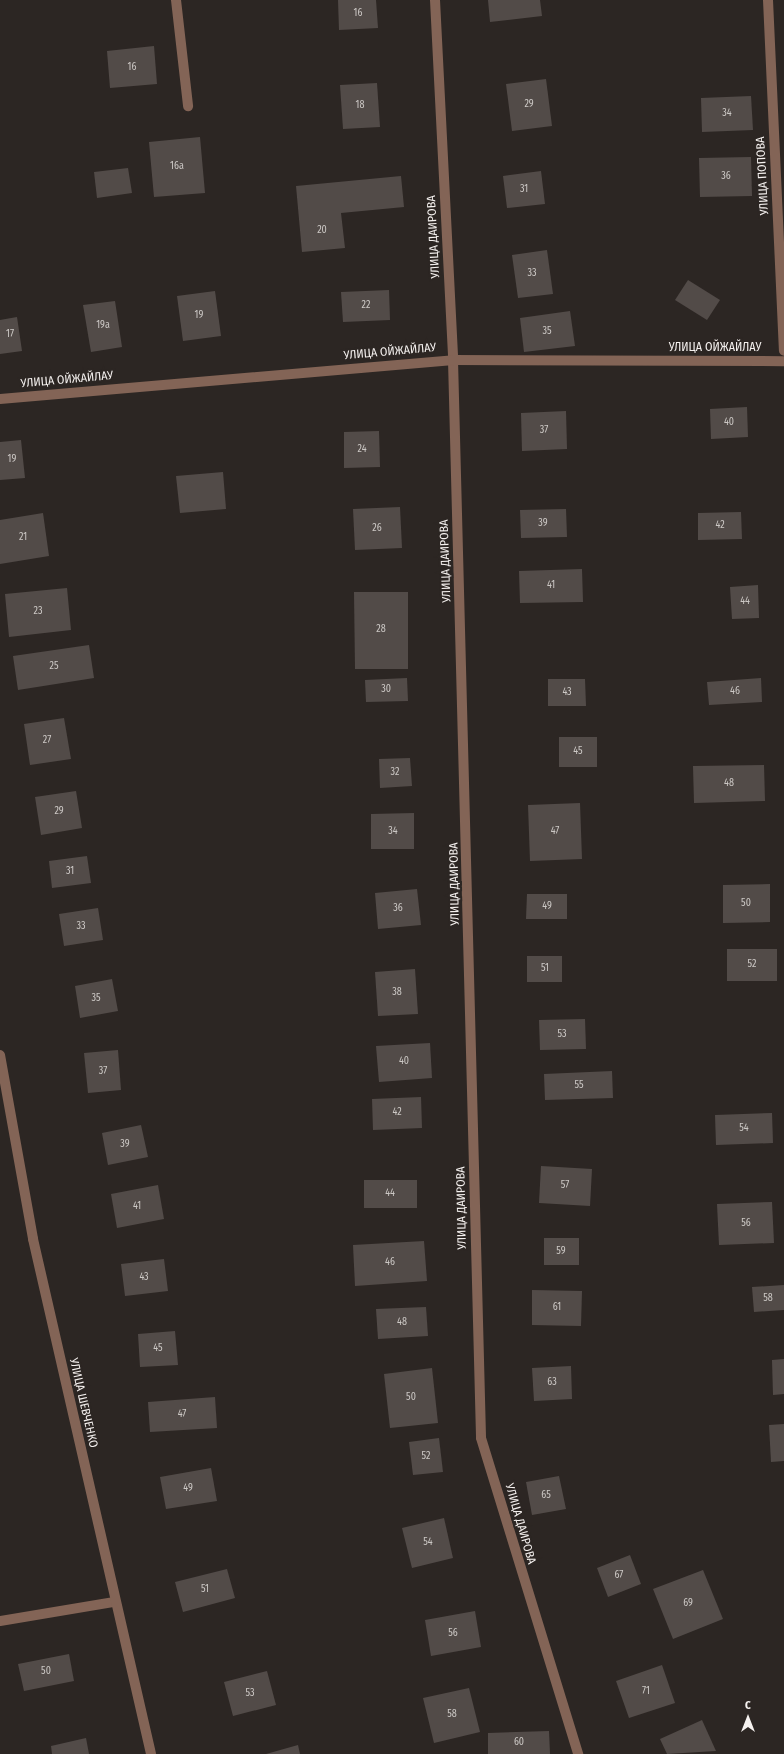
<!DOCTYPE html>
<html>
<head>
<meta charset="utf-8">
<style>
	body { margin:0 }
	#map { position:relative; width:784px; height:1754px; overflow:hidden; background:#2c2623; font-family:"Fira Sans Condensed",sans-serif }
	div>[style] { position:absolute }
	.building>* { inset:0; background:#524b48 }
	.minor>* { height:10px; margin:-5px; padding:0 5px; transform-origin:5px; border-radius:5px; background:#836456 }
	.tertiary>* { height:10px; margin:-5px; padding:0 5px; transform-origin:5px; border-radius:5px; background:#836456 }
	span { translate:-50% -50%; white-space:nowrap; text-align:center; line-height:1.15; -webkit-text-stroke:4px #2c2623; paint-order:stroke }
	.number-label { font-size:10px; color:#ccc8c5 }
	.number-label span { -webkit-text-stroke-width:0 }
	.street-label { font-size:12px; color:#f5f1ef }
	.north { position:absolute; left:728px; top:1698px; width:40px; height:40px; -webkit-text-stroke:3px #2c2623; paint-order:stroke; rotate:0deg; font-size:11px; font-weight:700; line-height:16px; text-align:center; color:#f5f1ef }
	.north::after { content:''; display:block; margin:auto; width:14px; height:18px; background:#f5f1ef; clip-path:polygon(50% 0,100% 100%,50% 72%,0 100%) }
</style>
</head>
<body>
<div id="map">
	<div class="building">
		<div style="clip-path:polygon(338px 0,376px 0,378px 28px,339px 30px)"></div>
		<div style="clip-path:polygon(488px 0,540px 0,542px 16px,490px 22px)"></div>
		<div style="clip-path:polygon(154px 46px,157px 84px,110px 88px,107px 51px)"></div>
		<div style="clip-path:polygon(546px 79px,552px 126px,512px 131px,506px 84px)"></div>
		<div style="clip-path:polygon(377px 83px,380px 127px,343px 129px,340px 85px)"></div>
		<div style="clip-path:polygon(751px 96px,753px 130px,702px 132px,701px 98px)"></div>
		<div style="clip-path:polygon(200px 137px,205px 193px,154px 197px,149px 142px)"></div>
		<div style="clip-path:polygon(751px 157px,752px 196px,700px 197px,699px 158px)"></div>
		<div style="clip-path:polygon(128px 168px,132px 193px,97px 198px,94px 172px)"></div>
		<div style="clip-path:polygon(541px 171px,545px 204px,507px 208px,503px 176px)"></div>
		<div style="clip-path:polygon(401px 176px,404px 207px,341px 213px,345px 248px,302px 252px,296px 186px)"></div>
		<div style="clip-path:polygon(547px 250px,553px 294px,518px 298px,512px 255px)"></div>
		<div style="clip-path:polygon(688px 280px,720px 300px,707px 320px,675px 300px)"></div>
		<div style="clip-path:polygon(389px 290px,390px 320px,343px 322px,341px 292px)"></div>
		<div style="clip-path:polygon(215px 291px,221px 336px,183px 341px,177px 296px)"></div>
		<div style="clip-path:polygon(115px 301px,122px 347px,91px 352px,83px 305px)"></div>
		<div style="clip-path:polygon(570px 311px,575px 346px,524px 352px,520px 318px)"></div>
		<div style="clip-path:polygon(17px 317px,22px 351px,0 354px,0 320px)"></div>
		<div style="clip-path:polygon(747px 407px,748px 437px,711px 439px,710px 409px)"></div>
		<div style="clip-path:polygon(566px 411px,567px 449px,522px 451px,521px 413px)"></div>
		<div style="clip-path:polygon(379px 431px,380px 467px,344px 468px,344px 432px)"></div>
		<div style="clip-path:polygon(21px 440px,25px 478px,0 480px,0 442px)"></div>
		<div style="clip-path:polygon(223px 472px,226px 509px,180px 513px,176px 476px)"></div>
		<div style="clip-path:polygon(400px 507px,402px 548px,355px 550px,353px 509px)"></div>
		<div style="clip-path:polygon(566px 509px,567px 537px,521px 538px,520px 510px)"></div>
		<div style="clip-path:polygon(741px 512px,742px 539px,698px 540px,698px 513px)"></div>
		<div style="clip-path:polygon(43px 513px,49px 556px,0 564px,0 520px)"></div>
		<div style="clip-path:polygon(582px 569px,583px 602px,520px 603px,519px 571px)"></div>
		<div style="clip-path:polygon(758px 585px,759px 618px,732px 619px,730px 587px)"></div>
		<div style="clip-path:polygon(67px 588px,71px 630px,9px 637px,5px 594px)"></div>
		<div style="clip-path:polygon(354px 592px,408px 592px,408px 669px,355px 669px)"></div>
		<div style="clip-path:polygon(89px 645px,94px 678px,18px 690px,13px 656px)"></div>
		<div style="clip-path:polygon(407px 678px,408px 701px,366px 702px,365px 680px)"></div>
		<div style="clip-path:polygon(761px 678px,762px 702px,709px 705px,707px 682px)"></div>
		<div style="clip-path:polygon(548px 679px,585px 679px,586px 706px,548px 706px)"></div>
		<div style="clip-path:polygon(64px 718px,71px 759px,30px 765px,24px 724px)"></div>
		<div style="clip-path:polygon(559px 737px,597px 737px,597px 767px,559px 767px)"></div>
		<div style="clip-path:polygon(410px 758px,412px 786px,380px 788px,379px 759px)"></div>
		<div style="clip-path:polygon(764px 765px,765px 801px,694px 803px,693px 766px)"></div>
		<div style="clip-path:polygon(76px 791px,82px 828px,41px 835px,35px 797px)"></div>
		<div style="clip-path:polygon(580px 803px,582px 859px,530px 861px,528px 805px)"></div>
		<div style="clip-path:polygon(414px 813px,414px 849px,371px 849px,371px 814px)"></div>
		<div style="clip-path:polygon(87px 856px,91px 883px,52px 888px,49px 861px)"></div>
		<div style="clip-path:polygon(770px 884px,770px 922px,723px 923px,723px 885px)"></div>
		<div style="clip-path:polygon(417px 889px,421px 925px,378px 929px,375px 893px)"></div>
		<div style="clip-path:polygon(527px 894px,567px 894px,567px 919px,526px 919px)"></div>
		<div style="clip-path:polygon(98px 908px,103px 940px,64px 946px,59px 914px)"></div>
		<div style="clip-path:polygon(727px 949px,777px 949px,777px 981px,727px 981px)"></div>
		<div style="clip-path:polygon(527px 956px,562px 956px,562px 982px,527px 982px)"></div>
		<div style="clip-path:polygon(415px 969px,418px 1014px,378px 1016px,375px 972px)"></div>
		<div style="clip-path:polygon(112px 979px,118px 1011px,80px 1018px,75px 986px)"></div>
		<div style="clip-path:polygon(585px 1019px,586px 1049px,540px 1050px,539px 1020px)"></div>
		<div style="clip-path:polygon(430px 1043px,432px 1078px,379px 1082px,376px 1046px)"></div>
		<div style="clip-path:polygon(118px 1050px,121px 1090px,88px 1093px,84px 1053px)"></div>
		<div style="clip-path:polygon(612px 1071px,613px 1098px,545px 1100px,544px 1074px)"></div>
		<div style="clip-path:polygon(421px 1097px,422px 1128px,373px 1130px,372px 1099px)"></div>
		<div style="clip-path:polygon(772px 1113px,773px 1143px,716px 1145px,715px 1115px)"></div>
		<div style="clip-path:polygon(141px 1125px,148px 1157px,108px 1165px,102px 1133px)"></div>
		<div style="clip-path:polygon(541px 1166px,592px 1169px,590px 1206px,539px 1203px)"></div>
		<div style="clip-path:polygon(364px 1180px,417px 1180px,417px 1208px,364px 1208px)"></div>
		<div style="clip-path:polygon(158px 1185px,164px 1219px,117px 1228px,111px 1194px)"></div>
		<div style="clip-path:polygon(772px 1202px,774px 1243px,719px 1245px,717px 1204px)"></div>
		<div style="clip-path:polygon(544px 1238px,579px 1238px,579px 1265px,544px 1265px)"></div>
		<div style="clip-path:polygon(424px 1241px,427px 1281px,355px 1286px,353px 1245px)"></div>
		<div style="clip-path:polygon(164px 1259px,168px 1291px,125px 1296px,121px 1264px)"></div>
		<div style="clip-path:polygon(784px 1285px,784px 1310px,754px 1312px,752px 1287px)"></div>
		<div style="clip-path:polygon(532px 1290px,582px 1291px,581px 1326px,532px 1325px)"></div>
		<div style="clip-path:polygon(426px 1307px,428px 1336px,378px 1339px,376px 1309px)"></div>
		<div style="clip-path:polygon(175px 1331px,178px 1365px,140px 1367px,138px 1334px)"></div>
		<div style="clip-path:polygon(784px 1359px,784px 1394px,773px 1395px,772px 1360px)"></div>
		<div style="clip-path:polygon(571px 1366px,572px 1399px,534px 1401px,532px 1368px)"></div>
		<div style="clip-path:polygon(432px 1368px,438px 1423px,390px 1428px,384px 1374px)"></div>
		<div style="clip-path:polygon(215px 1397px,217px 1428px,150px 1432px,148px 1402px)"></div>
		<div style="clip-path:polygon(784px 1424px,784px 1461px,771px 1462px,769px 1425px)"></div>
		<div style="clip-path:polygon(439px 1438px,443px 1472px,413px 1475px,409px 1442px)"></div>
		<div style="clip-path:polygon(211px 1468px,217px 1501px,166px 1509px,160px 1477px)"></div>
		<div style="clip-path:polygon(559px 1476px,566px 1509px,532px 1515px,526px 1482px)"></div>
		<div style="clip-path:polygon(444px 1518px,453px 1558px,412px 1568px,402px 1528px)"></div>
		<div style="clip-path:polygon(630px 1555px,641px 1584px,608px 1597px,597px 1568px)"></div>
		<div style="clip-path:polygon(227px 1569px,235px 1598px,183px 1612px,175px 1582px)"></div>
		<div style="clip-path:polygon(703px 1570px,723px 1619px,673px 1639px,653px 1589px)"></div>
		<div style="clip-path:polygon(475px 1611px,481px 1647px,431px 1656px,425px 1620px)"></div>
		<div style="clip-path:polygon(69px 1654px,74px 1681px,24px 1691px,18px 1664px)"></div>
		<div style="clip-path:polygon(662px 1665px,675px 1703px,629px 1718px,616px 1681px)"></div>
		<div style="clip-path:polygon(267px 1671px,276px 1705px,233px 1716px,224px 1682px)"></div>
		<div style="clip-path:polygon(469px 1688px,480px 1732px,434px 1743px,423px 1698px)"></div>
		<div style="clip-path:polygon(702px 1720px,716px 1751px,667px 1754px,660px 1739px)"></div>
		<div style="clip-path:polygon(549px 1731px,550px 1754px,488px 1754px,488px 1733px)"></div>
		<div style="clip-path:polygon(86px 1738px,89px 1754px,52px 1754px,51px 1746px)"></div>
		<div style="clip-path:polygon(298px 1745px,300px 1754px,266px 1754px)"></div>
	</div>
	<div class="minor">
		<div style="left:176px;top:0;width:107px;rotate:83.5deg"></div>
		<div style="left:435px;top:0;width:360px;rotate:87.1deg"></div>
		<div style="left:453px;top:360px;width:1078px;rotate:88.51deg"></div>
		<div style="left:481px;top:1438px;width:331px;rotate:72.9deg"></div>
		<div style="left:768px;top:0;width:351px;rotate:87.4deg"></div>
		<div style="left:0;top:399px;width:455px;rotate:-4.9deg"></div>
		<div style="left:453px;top:360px;width:331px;rotate:0.2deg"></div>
		<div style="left:0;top:1621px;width:116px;rotate:-9.5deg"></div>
	</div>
	<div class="tertiary">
		<div style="left:0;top:1055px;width:187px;rotate:79.8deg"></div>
		<div style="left:33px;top:1239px;width:528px;rotate:77.09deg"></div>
	</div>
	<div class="number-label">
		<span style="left:358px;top:14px">16</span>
		<span style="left:132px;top:68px">16</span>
		<span style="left:529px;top:105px">29</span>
		<span style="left:360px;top:106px">18</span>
		<span style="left:727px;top:114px">34</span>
		<span style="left:177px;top:167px">16а</span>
		<span style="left:726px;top:177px">36</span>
		<span style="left:524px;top:190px">31</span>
		<span style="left:322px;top:231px">20</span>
		<span style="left:532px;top:274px">33</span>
		<span style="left:366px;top:306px">22</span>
		<span style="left:199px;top:316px">19</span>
		<span style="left:103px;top:326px">19а</span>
		<span style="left:547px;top:332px">35</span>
		<span style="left:10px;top:335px">17</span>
		<span style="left:729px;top:423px">40</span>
		<span style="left:544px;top:431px">37</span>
		<span style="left:362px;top:450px">24</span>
		<span style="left:12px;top:460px">19</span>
		<span style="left:543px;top:524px">39</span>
		<span style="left:720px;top:526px">42</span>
		<span style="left:377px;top:529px">26</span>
		<span style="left:23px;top:538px">21</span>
		<span style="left:551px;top:586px">41</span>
		<span style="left:745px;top:602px">44</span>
		<span style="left:38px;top:612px">23</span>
		<span style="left:381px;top:630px">28</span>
		<span style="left:54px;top:667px">25</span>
		<span style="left:386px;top:690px">30</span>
		<span style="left:735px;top:692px">46</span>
		<span style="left:567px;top:693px">43</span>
		<span style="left:47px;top:741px">27</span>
		<span style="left:578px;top:752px">45</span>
		<span style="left:395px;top:773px">32</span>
		<span style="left:729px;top:784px">48</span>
		<span style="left:59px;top:812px">29</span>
		<span style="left:393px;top:832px">34</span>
		<span style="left:555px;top:832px">47</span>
		<span style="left:70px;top:872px">31</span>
		<span style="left:746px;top:904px">50</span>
		<span style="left:547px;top:907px">49</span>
		<span style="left:398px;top:909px">36</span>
		<span style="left:81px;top:927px">33</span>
		<span style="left:752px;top:965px">52</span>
		<span style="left:545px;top:969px">51</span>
		<span style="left:397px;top:993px">38</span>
		<span style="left:96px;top:999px">35</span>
		<span style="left:562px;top:1035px">53</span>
		<span style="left:404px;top:1062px">40</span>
		<span style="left:103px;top:1072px">37</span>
		<span style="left:579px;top:1086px">55</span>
		<span style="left:397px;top:1113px">42</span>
		<span style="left:744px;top:1129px">54</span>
		<span style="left:125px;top:1145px">39</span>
		<span style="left:565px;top:1186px">57</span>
		<span style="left:390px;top:1194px">44</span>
		<span style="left:137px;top:1207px">41</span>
		<span style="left:746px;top:1224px">56</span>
		<span style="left:561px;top:1252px">59</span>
		<span style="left:390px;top:1263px">46</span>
		<span style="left:144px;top:1278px">43</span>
		<span style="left:768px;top:1299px">58</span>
		<span style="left:557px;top:1308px">61</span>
		<span style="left:402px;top:1323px">48</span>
		<span style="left:158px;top:1349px">45</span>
		<span style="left:552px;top:1383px">63</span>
		<span style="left:411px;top:1398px">50</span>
		<span style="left:182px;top:1415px">47</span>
		<span style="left:426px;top:1457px">52</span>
		<span style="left:188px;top:1489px">49</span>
		<span style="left:546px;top:1496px">65</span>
		<span style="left:428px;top:1543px">54</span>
		<span style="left:619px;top:1576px">67</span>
		<span style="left:205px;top:1590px">51</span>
		<span style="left:688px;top:1604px">69</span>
		<span style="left:453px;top:1634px">56</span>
		<span style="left:46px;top:1672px">50</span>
		<span style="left:646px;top:1692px">71</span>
		<span style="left:250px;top:1694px">53</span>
		<span style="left:452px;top:1715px">58</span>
		<span style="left:519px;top:1743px">60</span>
	</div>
	<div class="street-label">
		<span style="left:763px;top:176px;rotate:-93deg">УЛИЦА ПОПОВА</span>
		<span style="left:434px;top:237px;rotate:-93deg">УЛИЦА ДАИРОВА</span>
		<span style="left:715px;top:348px">УЛИЦА ОЙЖАЙЛАУ</span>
		<span style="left:390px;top:352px;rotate:-5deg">УЛИЦА ОЙЖАЙЛАУ</span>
		<span style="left:67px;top:380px;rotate:-5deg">УЛИЦА ОЙЖАЙЛАУ</span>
		<span style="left:446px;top:561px;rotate:-92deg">УЛИЦА ДАИРОВА</span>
		<span style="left:455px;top:884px;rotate:-91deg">УЛИЦА ДАИРОВА</span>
		<span style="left:462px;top:1208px;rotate:-91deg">УЛИЦА ДАИРОВА</span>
		<span style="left:83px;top:1403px;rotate:77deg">УЛИЦА ШЕВЧЕНКО</span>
		<span style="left:520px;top:1524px;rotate:74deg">УЛИЦА ДАИРОВА</span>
	</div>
	<div class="north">С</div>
</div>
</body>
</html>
